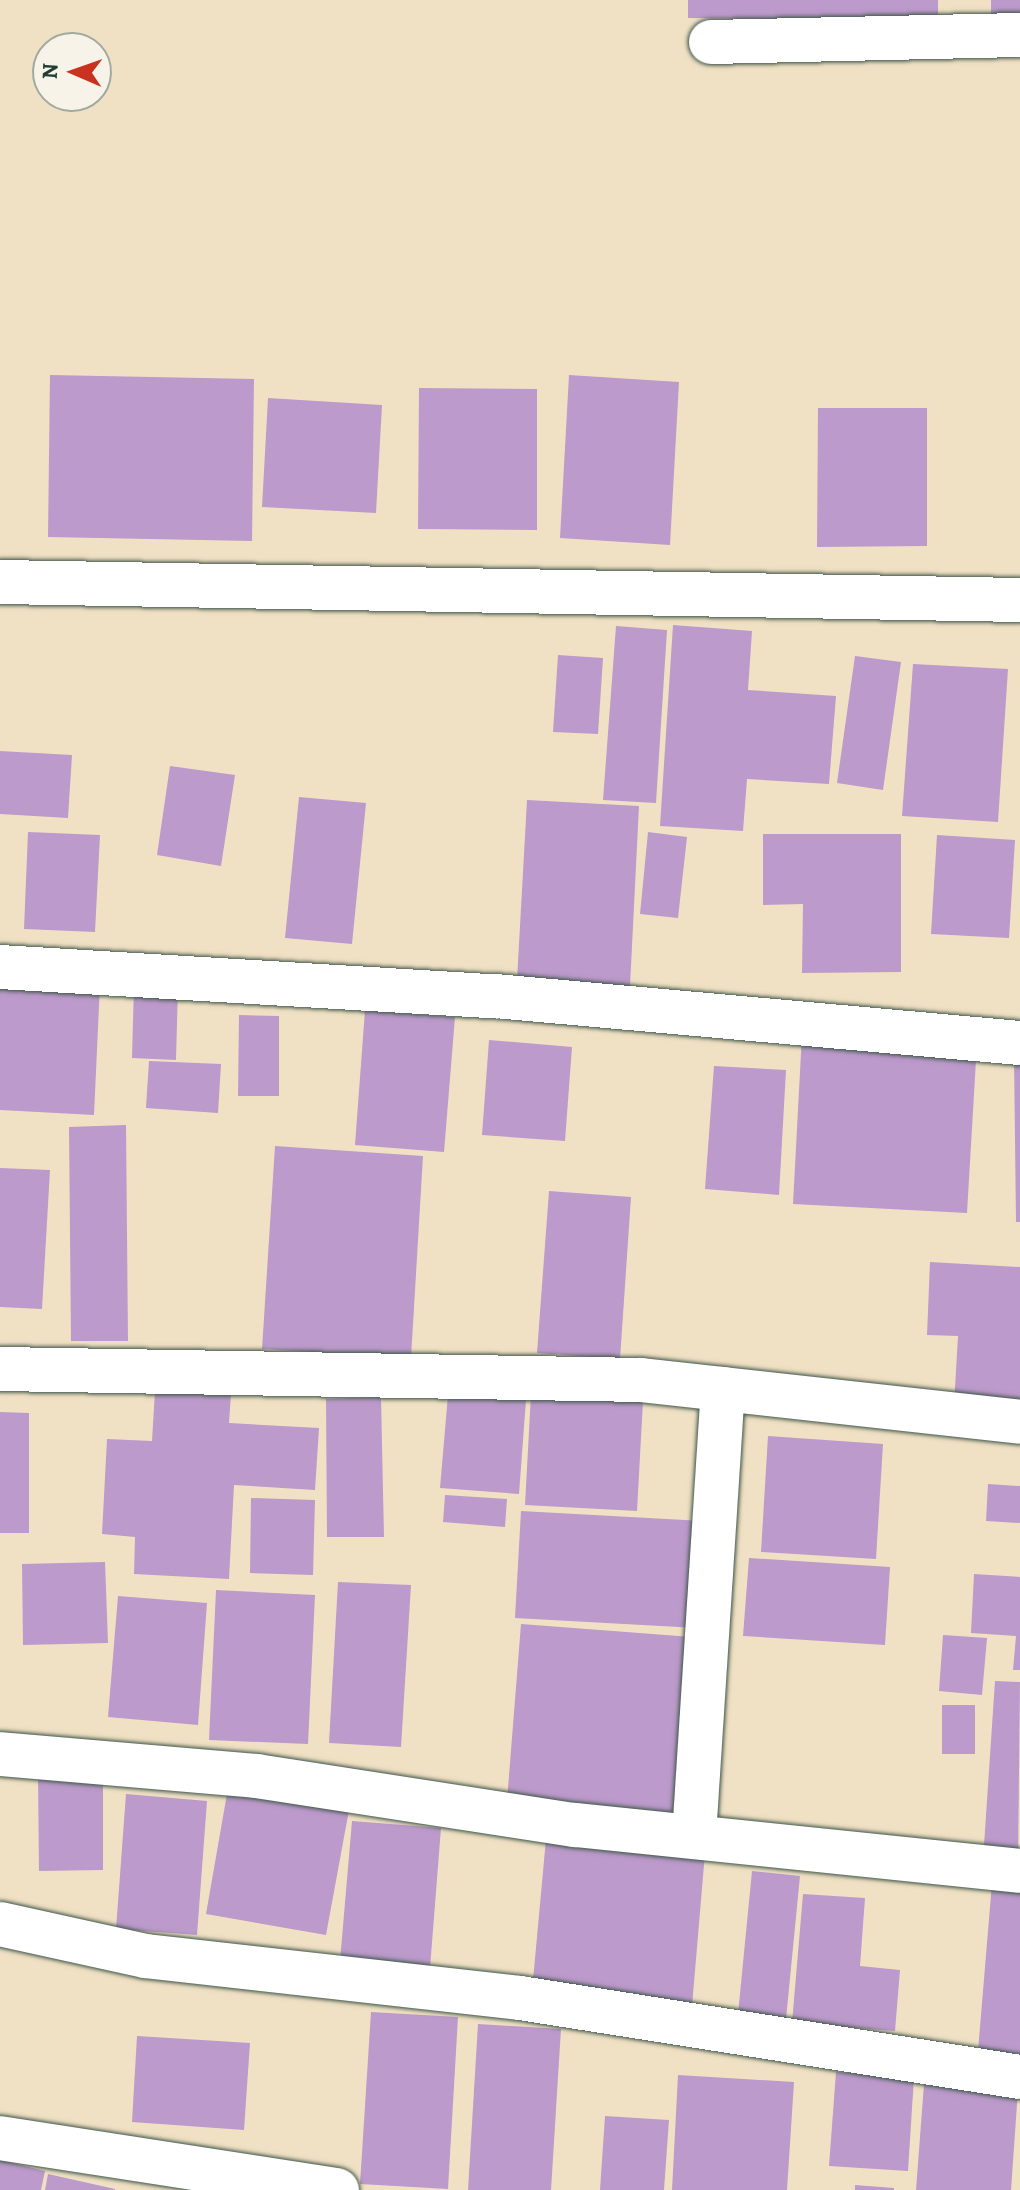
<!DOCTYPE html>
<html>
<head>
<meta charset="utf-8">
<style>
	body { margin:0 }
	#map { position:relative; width:1020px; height:2190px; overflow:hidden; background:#f1e1c4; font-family:Alegreya,serif }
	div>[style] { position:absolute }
	.building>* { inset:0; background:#bc9acb }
	.roads { filter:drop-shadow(0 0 2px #3e564a) drop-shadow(0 0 2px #3e564a) }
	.minor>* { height:44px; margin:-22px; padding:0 22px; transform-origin:22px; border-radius:22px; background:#fff }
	span { translate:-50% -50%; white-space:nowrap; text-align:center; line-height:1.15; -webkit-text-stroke:8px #f7f3e8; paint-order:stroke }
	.north { position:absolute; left:32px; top:32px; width:80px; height:80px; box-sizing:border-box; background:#f7f3e8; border:2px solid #a1aaa0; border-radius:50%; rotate:272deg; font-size:22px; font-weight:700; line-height:32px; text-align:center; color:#1f3d34 }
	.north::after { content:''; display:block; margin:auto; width:28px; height:36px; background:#c8321e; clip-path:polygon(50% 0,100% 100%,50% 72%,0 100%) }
</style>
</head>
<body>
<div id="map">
	<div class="building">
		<div style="clip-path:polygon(688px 0,938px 0,938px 21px,688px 18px)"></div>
		<div style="clip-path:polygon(991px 0,1020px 0,1020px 21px,991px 21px)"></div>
		<div style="clip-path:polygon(50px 375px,254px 379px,252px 541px,48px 537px)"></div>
		<div style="clip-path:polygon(569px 375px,679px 382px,670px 545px,560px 538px)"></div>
		<div style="clip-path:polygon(419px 388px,537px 389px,537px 530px,418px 529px)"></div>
		<div style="clip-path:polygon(268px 398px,382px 405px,376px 513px,262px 507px)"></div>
		<div style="clip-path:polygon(818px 408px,927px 408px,927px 546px,817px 547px)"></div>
		<div style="clip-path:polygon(673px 625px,752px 631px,748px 690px,836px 696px,829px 784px,747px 779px,743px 831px,660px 826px)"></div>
		<div style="clip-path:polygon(616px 626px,667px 630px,656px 803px,603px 800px)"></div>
		<div style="clip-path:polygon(558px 655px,603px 658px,598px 734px,553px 732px)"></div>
		<div style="clip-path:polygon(855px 656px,901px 662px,883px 790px,837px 783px)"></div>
		<div style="clip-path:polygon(913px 664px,1008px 669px,998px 822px,902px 816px)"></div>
		<div style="clip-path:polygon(0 751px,72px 755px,68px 818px,0 814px)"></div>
		<div style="clip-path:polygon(170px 766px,235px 775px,221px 866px,157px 855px)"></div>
		<div style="clip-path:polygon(299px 797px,366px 803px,352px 944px,285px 938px)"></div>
		<div style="clip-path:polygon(527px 800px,639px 806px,630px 986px,517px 980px)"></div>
		<div style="clip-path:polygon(28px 832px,100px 835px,95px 932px,24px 929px)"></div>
		<div style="clip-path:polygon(648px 832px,687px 837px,678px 918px,640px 914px)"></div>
		<div style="clip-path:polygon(763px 834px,901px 834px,901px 972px,802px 973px,803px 904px,763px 905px)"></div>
		<div style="clip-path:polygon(937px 835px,1015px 840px,1009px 938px,931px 934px)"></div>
		<div style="clip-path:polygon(0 980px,100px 984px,94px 1115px,0 1110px)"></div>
		<div style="clip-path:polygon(134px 985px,178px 986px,176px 1060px,132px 1058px)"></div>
		<div style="clip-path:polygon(365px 1010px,455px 1017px,444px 1152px,355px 1145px)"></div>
		<div style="clip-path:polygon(239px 1015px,279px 1016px,279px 1096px,238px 1096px)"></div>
		<div style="clip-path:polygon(802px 1034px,977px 1043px,967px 1213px,793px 1204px)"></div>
		<div style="clip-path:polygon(489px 1040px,572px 1047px,565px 1141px,482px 1135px)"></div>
		<div style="clip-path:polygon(1014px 1056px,1020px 1056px,1020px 1222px,1016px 1222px)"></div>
		<div style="clip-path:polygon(149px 1061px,221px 1064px,218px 1113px,146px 1108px)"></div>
		<div style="clip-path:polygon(714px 1066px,786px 1070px,779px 1195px,705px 1189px)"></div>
		<div style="clip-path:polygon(126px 1125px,128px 1341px,71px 1341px,69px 1127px)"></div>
		<div style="clip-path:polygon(275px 1146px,423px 1156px,411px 1358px,262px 1349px)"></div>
		<div style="clip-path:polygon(0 1168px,50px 1170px,42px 1309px,0 1307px)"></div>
		<div style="clip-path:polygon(549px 1191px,631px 1197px,620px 1359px,537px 1353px)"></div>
		<div style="clip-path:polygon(930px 1262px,1020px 1267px,1020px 1408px,954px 1405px,958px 1336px,927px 1335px)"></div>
		<div style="clip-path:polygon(155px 1391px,231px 1394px,229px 1423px,319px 1428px,315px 1490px,234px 1485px,229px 1579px,134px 1574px,135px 1537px,102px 1534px,107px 1439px,152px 1441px)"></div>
		<div style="clip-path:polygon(531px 1394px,643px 1401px,637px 1511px,525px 1505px)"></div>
		<div style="clip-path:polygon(448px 1395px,526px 1400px,519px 1494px,440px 1488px)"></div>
		<div style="clip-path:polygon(381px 1397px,384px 1537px,327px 1537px,326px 1399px)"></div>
		<div style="clip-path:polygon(0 1412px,29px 1413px,29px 1533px,0 1533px)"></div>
		<div style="clip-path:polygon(768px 1436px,883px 1444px,876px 1559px,761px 1552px)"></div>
		<div style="clip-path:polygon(988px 1484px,1020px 1486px,1020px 1523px,986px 1521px)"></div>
		<div style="clip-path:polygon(445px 1495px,507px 1499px,505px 1527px,443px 1522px)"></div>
		<div style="clip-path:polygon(251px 1498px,315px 1500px,313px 1575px,250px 1573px)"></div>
		<div style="clip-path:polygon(521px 1511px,703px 1521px,697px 1628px,515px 1618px)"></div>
		<div style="clip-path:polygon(749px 1558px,890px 1567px,885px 1645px,743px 1636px)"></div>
		<div style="clip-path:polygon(105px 1562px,108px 1643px,23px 1645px,22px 1564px)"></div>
		<div style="clip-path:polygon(974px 1574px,1020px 1577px,1020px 1670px,1013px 1670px,1016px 1636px,971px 1633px)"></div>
		<div style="clip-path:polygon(338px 1582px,411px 1585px,401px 1747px,329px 1743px)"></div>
		<div style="clip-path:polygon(216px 1590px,315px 1595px,308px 1744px,209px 1740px)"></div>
		<div style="clip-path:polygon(118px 1596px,207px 1603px,198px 1725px,108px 1717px)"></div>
		<div style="clip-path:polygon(521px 1624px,692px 1637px,678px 1814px,507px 1801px)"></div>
		<div style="clip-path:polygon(943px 1635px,987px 1638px,982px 1695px,939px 1691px)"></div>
		<div style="clip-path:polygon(995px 1681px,1020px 1682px,1018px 1862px,983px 1860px)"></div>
		<div style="clip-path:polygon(942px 1705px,975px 1705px,975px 1754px,942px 1754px)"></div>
		<div style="clip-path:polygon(103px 1774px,103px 1870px,39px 1871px,38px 1775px)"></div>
		<div style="clip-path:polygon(228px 1788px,349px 1810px,326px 1935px,206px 1914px)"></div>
		<div style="clip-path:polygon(126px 1794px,207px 1801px,197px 1935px,116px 1929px)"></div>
		<div style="clip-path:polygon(352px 1821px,441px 1828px,430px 1968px,340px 1961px)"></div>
		<div style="clip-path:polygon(546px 1839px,705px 1853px,692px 2006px,532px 1991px)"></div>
		<div style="clip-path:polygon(752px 1871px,800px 1876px,786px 2019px,738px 2014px)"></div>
		<div style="clip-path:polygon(992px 1883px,1020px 1886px,1020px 2054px,978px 2051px)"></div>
		<div style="clip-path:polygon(803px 1894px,865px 1898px,860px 1966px,900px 1970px,895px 2031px,792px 2023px)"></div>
		<div style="clip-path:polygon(371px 2012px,458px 2017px,448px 2189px,360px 2184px)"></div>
		<div style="clip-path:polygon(478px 2024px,561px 2029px,551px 2190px,468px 2190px)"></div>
		<div style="clip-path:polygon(137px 2036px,250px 2043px,244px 2130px,132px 2122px)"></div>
		<div style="clip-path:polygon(836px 2072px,914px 2077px,908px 2171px,829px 2166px)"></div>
		<div style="clip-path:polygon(678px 2075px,794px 2082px,787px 2190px,672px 2190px)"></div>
		<div style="clip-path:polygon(924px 2084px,1018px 2090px,1011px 2190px,916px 2190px)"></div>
		<div style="clip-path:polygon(605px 2116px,669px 2120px,664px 2190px,600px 2190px)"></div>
		<div style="clip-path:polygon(0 2160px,45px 2171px,41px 2190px,0 2190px)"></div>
		<div style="clip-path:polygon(48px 2174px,115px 2189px,115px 2190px,45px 2190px)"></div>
		<div style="clip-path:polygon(855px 2185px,894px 2188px,894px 2190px,855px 2190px)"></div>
	</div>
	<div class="roads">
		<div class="minor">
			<div style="left:711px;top:42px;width:309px;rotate:-1.3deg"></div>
			<div style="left:0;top:582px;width:1020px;rotate:1.01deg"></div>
			<div style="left:0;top:967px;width:496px;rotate:3.4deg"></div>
			<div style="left:495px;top:996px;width:527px;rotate:5.12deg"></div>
			<div style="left:0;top:1369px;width:641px;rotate:0.98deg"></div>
			<div style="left:641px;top:1380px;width:381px;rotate:6.3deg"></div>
			<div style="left:0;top:1754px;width:258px;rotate:4.9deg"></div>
			<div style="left:257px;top:1776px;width:322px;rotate:8.8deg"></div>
			<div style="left:575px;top:1825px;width:447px;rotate:5.9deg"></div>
			<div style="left:694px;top:1836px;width:448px;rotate:-86.3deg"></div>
			<div style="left:0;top:1924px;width:149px;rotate:12.4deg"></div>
			<div style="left:146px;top:1956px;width:376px;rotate:6.4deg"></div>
			<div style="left:520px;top:1998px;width:506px;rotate:8.98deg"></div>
			<div style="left:0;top:2138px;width:341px;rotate:8.8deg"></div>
		</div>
	</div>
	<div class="north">N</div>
</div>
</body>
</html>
